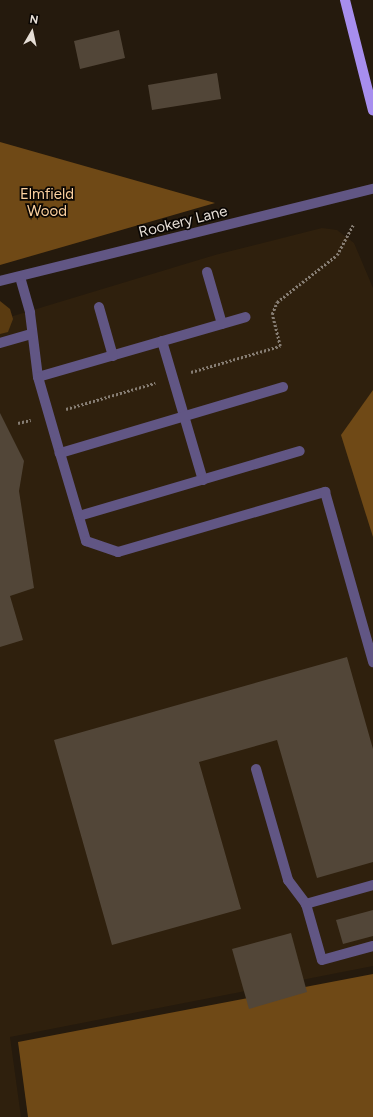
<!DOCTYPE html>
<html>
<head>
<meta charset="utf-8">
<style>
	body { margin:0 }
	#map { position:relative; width:373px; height:1117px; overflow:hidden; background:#251a0d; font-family:Figtree,sans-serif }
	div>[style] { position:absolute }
	.built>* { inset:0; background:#2f200d }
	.green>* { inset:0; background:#5a3b11 }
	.forest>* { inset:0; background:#6f4916 }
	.building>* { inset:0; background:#524638 }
	.path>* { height:2.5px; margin-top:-1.25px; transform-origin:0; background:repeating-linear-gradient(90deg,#867d73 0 2px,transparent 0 4px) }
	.lane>* { height:10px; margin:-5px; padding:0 5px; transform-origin:5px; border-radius:5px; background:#615684 }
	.primary>* { height:10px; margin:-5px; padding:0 5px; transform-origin:5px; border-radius:5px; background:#a78eee }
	span { translate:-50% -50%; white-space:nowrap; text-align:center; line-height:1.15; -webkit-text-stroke:3.5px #0a0603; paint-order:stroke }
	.park-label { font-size:15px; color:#fcd1a0 }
	.street-label { font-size:15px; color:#e6ded6 }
	.north { position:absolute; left:12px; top:12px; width:40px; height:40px; -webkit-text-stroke:3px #0a0603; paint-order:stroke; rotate:9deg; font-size:11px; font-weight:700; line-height:16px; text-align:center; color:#e6ded6 }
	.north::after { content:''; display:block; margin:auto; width:14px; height:18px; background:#e6ded6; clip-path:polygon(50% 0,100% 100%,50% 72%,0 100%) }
</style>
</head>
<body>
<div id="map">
	<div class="built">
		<div style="clip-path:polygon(322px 228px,337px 230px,354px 243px,373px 288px,373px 966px,10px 1037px,21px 1117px,0 1117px,0 320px,215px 255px)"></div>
	</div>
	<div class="green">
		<div style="clip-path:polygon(0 301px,10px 309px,13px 319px,8px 332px,0 334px)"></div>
	</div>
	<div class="forest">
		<div style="clip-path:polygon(0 142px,215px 203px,0 265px)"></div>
		<div style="clip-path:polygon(373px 390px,373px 537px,341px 435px)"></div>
		<div style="clip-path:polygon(373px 974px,373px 1117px,28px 1117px,18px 1042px)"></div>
	</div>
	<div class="building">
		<div style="clip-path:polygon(119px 30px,125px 58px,80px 69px,74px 41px)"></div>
		<div style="clip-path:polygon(217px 73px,221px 99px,152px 110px,148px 85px)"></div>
		<div style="clip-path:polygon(0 413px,24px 461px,19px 491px,34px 588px,10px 596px,23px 640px,0 647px)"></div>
		<div style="clip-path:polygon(347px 657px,373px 749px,373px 862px,317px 878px,277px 740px,199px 762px,241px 909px,112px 945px,54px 740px)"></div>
		<div style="clip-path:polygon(373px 910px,373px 936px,343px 944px,336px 920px)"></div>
		<div style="clip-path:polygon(291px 933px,307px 992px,249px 1009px,232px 949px)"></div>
	</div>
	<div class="path">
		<div style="left:191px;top:372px;width:93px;rotate:-16.3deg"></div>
		<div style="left:280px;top:346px;width:33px;rotate:-104deg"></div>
		<div style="left:272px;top:314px;width:13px;rotate:-67deg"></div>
		<div style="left:277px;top:302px;width:76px;rotate:-38.1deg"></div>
		<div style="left:337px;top:255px;width:34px;rotate:-62deg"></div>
		<div style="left:66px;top:409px;width:93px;rotate:-16.3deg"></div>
		<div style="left:18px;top:423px;width:13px;rotate:-13deg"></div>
	</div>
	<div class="lane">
		<div style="left:207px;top:272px;width:54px;rotate:73.9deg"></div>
		<div style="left:20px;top:277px;width:37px;rotate:74deg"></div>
		<div style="left:30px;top:313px;width:64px;rotate:82.9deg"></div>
		<div style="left:38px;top:377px;width:216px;rotate:-16.1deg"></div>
		<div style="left:0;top:281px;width:384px;rotate:-13.9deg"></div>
		<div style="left:99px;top:307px;width:51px;rotate:74.1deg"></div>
		<div style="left:162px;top:341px;width:145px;rotate:73.6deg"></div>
		<div style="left:0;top:343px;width:32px;rotate:-16deg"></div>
		<div style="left:38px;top:377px;width:79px;rotate:73.9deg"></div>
		<div style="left:283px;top:387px;width:233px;rotate:163.5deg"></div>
		<div style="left:60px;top:453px;width:92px;rotate:73.5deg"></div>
		<div style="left:86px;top:541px;width:34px;rotate:19deg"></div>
		<div style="left:118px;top:552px;width:216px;rotate:-16.2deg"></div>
		<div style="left:325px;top:492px;width:177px;rotate:74.2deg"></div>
		<div style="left:79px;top:516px;width:230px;rotate:-16.4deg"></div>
		<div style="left:256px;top:769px;width:116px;rotate:73.9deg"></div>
		<div style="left:288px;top:880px;width:30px;rotate:53deg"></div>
		<div style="left:373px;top:885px;width:70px;rotate:164.2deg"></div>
		<div style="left:306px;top:904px;width:58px;rotate:74.1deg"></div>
		<div style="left:322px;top:960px;width:53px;rotate:-15.4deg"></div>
	</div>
	<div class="primary">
		<div style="left:345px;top:0;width:114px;rotate:75.8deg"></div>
	</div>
	<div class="park-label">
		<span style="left:47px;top:203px">Elmfield<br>Wood</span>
	</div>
	<div class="street-label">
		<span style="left:183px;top:222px;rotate:-14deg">Rookery Lane</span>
	</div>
	<div class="north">N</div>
</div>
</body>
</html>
